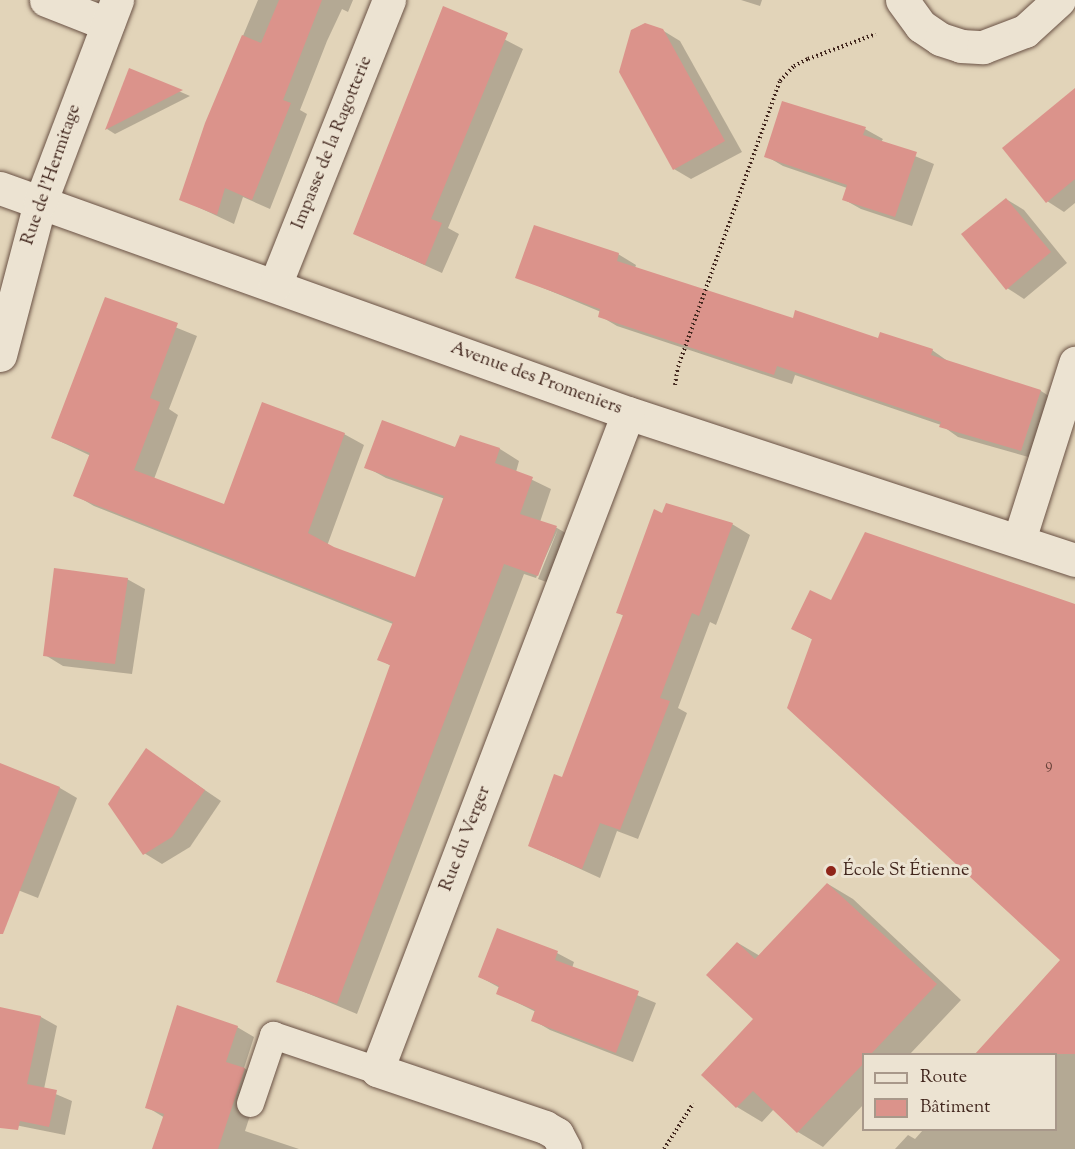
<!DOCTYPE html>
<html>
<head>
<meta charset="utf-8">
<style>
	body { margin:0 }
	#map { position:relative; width:1075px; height:1149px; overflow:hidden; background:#e2d4b9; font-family:"Sorts Mill Goudy",serif }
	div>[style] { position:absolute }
	.shadow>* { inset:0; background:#0003 }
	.building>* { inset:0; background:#db938b }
	.path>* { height:4px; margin-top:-2px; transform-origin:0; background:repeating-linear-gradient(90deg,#42271e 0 1.5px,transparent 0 4.5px) }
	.roads { filter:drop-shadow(0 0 2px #6a5245) drop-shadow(0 0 2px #6a5245) }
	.service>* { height:27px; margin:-13.5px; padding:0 13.5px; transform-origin:13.5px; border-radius:13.5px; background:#ece3d2 }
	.minor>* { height:33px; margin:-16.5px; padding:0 16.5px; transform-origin:16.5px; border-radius:16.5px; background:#ece3d2 }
	.dots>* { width:16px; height:16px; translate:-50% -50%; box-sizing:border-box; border:3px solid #ece3d2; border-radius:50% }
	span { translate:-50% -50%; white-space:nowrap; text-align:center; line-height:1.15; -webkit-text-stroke:6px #ece3d2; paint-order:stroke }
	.number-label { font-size:15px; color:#684239 }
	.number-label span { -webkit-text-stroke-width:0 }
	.street-label { font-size:18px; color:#42271e }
	.poi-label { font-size:18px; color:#42271e }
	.left { translate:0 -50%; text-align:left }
	.legend { position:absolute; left:862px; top:1053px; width:195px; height:78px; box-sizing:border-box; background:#ece3d2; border:2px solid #a8988a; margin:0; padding:8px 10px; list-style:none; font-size:18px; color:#42271e }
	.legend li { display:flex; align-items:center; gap:12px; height:30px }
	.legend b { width:30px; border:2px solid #a8988a }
</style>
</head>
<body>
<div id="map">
	<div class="shadow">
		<div style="clip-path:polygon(258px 0,353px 0,348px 12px,342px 9px,327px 41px,300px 110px,307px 114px,270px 209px,243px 197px,234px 224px,181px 199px,206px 124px)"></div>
		<div style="clip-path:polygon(741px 0,762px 0,760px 6px)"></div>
		<div style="clip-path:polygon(444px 8px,523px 49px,448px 228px,459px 234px,442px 273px,355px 234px)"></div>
		<div style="clip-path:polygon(662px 30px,680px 41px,742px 152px,691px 179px,674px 169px)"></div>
		<div style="clip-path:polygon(130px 70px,190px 96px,115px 134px,107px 129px)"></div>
		<div style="clip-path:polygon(1075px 89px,1075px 203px,1064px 212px,1047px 201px)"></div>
		<div style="clip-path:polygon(865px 129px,883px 139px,881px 142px,934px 164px,912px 226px,861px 209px,843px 199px,847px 188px,783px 166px,766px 156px)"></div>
		<div style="clip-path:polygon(1006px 199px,1024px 210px,1067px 263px,1024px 299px,1007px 288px)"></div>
		<div style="clip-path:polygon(618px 254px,636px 265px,635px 268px,794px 320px,932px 350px,949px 362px,1041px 391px,1058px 402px,1039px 460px,958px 437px,941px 425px,795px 375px,792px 384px,617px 326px,600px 316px,601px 312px,517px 277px)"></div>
		<div style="clip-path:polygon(106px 299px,197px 336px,169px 409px,178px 415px,154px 479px,225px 506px,344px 434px,364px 445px,327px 546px,416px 579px,445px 499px,386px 478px,366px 467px,456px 449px,460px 437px,500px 449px,519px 461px,516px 472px,551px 489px,540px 522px,557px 528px,576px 539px,558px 586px,538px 579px,558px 529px,536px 578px,524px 574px,357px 1014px,278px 981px,391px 666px,379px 659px,393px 624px,94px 506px,75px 495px,91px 456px,53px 438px)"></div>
		<div style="clip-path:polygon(663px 515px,732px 524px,750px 535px,716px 625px,710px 622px,678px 708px,687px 713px,638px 839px,617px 831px,600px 878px,530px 846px,563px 779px,624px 616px,617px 612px)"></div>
		<div style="clip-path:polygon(127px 579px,145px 589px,132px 674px,63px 666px,45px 655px)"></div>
		<div style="clip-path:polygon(832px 602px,1075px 605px,1075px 1149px,895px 1149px,908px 1135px,915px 1139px,923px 1130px,1056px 1130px,1056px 1054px,992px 1054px,1062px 960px,813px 640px,793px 628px)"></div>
		<div style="clip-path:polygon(146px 750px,221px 801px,190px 847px,162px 864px,144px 853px)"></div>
		<div style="clip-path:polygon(0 770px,60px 788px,77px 798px,38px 898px,0 883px)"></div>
		<div style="clip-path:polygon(828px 884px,853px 899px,961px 1000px,910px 1054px,864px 1054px,864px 1104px,823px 1147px,798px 1132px,774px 1109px,762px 1122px,737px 1107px,703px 1075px,756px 1019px,738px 943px,760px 956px)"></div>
		<div style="clip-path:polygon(557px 953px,574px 962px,572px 968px,656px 1003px,633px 1062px,550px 1030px,533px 1020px,536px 1012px,498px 993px,500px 988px,480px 977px)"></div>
		<div style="clip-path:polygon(0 1009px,41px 1017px,57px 1026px,44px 1089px,72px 1101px,65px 1135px,0 1122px)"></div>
		<div style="clip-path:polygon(237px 1027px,254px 1037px,244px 1068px,262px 1079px,245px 1131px,299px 1149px,157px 1149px,165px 1118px,147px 1107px)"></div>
	</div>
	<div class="building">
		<div style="clip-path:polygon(279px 0,322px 0,283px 100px,291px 103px,252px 200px,225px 188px,217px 215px,179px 200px,205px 123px,242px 35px,261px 43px)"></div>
		<div style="clip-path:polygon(443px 6px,508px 33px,431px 219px,442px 223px,425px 265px,353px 234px)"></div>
		<div style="clip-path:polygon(645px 23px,663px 29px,725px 141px,673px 170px,619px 72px,631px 30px)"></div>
		<div style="clip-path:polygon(129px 68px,183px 90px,105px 130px)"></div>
		<div style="clip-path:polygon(1075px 88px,1075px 179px,1046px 203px,1002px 148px)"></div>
		<div style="clip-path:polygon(782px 101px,866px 127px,863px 135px,917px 152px,895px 217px,842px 200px,847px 185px,764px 157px)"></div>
		<div style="clip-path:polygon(1006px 198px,1051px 252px,1006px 290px,961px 234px)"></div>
		<div style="clip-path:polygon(534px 225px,619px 253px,617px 261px,793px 318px,795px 310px,878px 338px,880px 332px,933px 349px,931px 355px,1041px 390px,1021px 451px,939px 427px,941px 422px,777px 366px,774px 375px,598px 317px,600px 309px,515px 278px)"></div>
		<div style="clip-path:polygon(105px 297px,178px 323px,150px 398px,160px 402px,134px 470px,224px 504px,262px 402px,345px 433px,308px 533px,334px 547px,415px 577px,444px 496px,364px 468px,382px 420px,455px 447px,460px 435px,500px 448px,495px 463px,533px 477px,520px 514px,557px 526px,538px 576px,504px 564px,337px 1004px,276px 982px,390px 665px,377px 660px,393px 622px,73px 496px,90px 453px,51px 438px)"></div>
		<div style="clip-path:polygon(666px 503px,733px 523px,699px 616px,692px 613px,660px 698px,670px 701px,620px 830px,600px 823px,582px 869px,528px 846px,554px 774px,562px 777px,623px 615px,616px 613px,654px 509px,662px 513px)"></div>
		<div style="clip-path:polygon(865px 532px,1075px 604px,1075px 1054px,975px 1054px,1060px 960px,787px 708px,812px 639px,791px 629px,810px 590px,831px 600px)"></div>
		<div style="clip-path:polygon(54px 568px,128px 578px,115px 664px,43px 656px)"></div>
		<div style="clip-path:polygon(146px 748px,205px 790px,172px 837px,143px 855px,108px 804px)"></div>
		<div style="clip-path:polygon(0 763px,60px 787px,3px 934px,0 934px)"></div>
		<div style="clip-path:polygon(827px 883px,937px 984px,871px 1054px,864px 1054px,864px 1063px,797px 1133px,753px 1091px,736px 1108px,701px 1075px,753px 1019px,706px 975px,737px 942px,755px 959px)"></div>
		<div style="clip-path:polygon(497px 928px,558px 951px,555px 960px,639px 991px,616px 1053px,531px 1021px,535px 1010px,496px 994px,499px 986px,478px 977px)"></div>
		<div style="clip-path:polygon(177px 1005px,238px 1026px,226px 1062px,245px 1068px,218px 1149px,152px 1149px,164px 1114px,145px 1108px)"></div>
		<div style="clip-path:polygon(0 1007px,41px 1016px,27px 1084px,57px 1090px,49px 1127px,20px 1121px,18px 1130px,0 1128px)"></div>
	</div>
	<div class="path">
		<div style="left:675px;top:385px;width:18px;rotate:-81deg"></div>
		<div style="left:678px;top:367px;width:304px;rotate:-70.4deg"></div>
		<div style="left:780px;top:81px;width:21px;rotate:-47deg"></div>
		<div style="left:794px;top:66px;width:16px;rotate:-27deg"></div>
		<div style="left:808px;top:59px;width:72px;rotate:-20.2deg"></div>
		<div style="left:664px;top:1149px;width:54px;rotate:-57.2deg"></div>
	</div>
	<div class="roads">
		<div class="service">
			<div style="left:250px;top:1103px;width:72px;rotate:-71.3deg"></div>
			<div style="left:273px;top:1035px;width:110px;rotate:18.6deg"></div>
		</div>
		<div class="minor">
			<div style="left:46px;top:0;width:66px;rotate:21.5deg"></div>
			<div style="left:902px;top:0;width:32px;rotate:54deg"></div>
			<div style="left:921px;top:26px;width:23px;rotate:34deg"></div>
			<div style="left:940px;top:39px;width:22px;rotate:18deg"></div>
			<div style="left:961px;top:46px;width:22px;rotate:3deg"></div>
			<div style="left:983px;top:47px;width:45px;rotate:-20.9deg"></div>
			<div style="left:1025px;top:31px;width:46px;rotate:-42.4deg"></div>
			<div style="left:0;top:188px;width:667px;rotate:19.71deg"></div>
			<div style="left:628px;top:413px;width:471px;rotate:18.2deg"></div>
			<div style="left:275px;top:285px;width:307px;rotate:-68.2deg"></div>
			<div style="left:0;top:355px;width:157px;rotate:-75.3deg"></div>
			<div style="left:40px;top:203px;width:217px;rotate:-69.2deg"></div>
			<div style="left:1019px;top:540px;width:186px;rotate:-72.4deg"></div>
			<div style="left:565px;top:1149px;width:17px;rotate:-118deg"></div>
			<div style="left:557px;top:1134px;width:14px;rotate:-150deg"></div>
			<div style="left:545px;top:1127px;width:177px;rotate:-161.3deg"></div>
			<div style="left:377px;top:1070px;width:703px;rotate:-69.09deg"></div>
		</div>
	</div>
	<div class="dots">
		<div style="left:831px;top:871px;background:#8f2418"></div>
	</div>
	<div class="number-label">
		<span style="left:1049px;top:766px">9</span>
	</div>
	<div class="street-label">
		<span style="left:333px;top:143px;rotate:-68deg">Impasse de la Ragotterie</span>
		<span style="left:52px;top:175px;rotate:-71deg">Rue de l'Hermitage</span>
		<span style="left:536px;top:379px;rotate:20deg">Avenue des Promeniers</span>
		<span style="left:466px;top:839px;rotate:-69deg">Rue du Verger</span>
	</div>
	<div class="poi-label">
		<span class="left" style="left:843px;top:871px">École St Étienne</span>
	</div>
	<ul class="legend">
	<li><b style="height:8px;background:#ece3d2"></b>Route</li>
	<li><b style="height:16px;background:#db938b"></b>Bâtiment</li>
	</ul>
</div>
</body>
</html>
